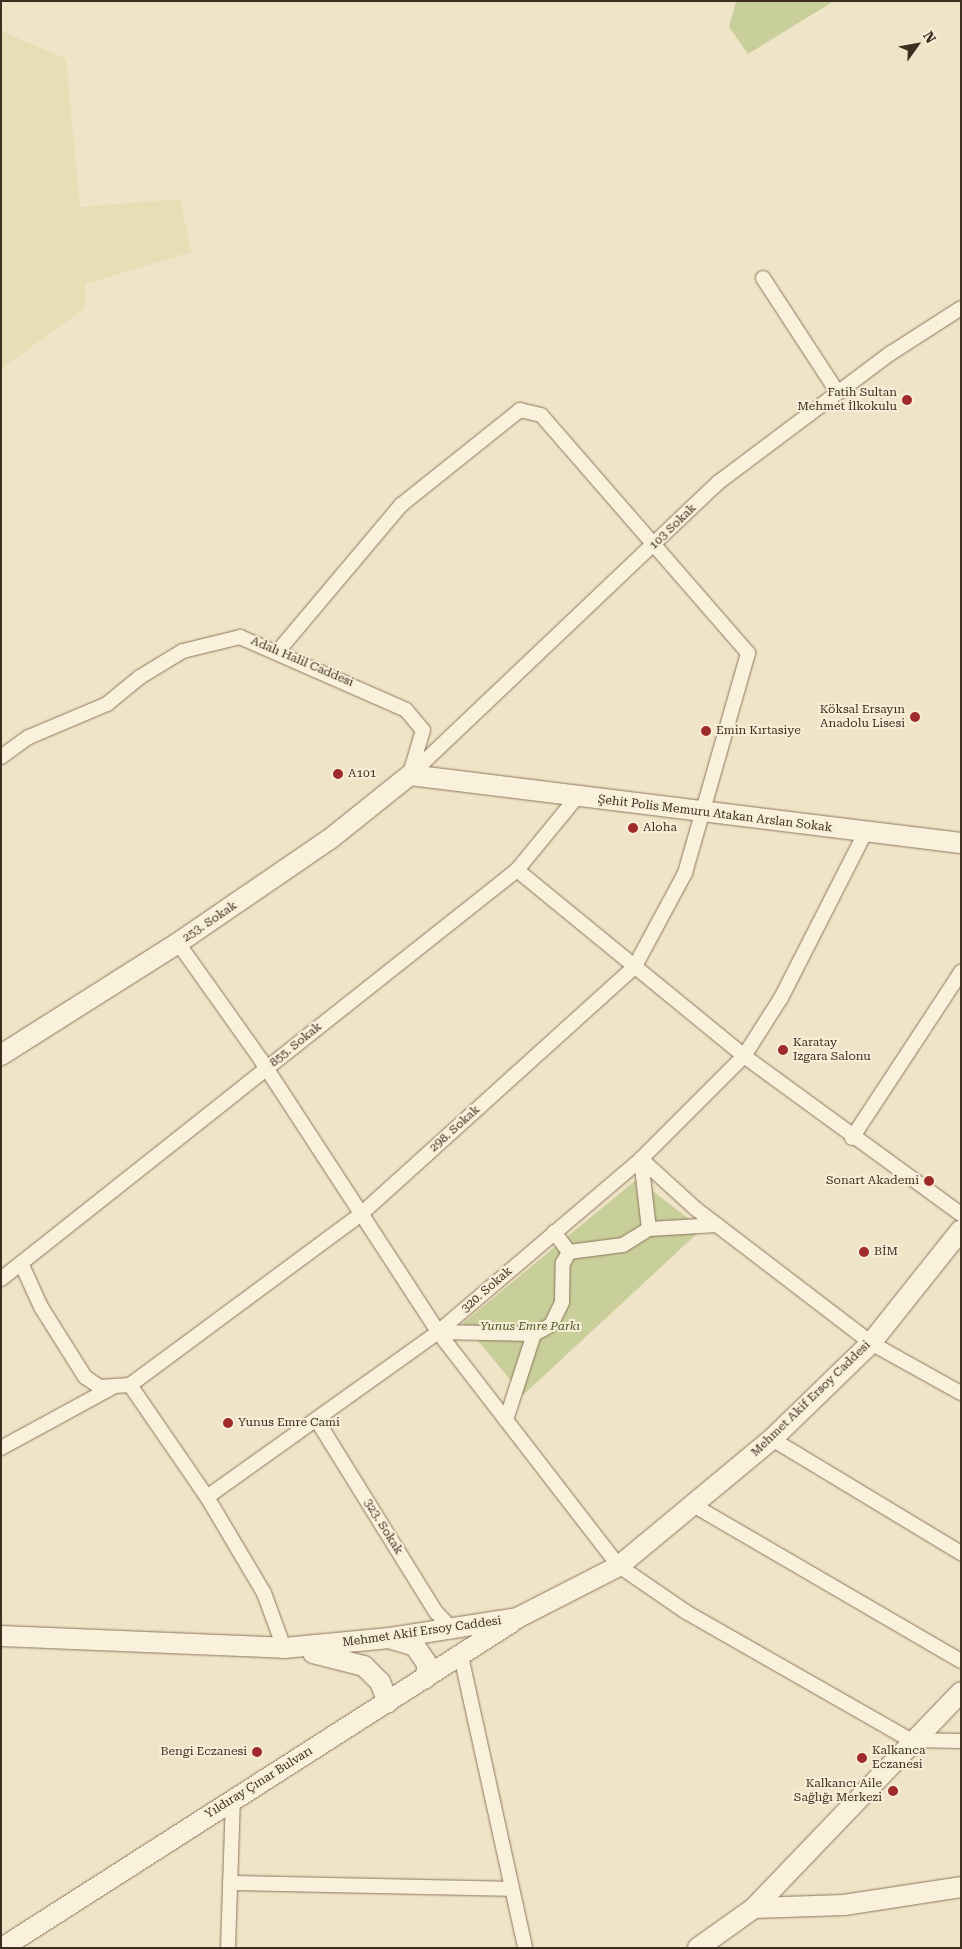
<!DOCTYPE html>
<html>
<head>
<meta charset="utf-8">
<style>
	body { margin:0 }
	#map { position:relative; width:962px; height:1949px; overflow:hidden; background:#f0e4c8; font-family:"Roboto Serif",serif }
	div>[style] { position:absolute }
	.farmland>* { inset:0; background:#e6deb5 }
	.green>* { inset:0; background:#c9cf9b }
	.roads { filter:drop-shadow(0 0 1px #8d765c) drop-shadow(0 0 1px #8d765c) }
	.street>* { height:14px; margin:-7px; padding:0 7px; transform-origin:7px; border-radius:7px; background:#faf1dc }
	.secondary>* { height:20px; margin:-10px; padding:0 10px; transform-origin:10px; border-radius:10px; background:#faf1dc }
	.dots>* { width:14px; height:14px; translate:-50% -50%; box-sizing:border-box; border:2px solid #f7eed8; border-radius:50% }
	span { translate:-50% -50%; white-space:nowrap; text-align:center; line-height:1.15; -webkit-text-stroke:4px #f7eed8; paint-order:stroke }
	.poi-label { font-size:12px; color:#3d2e20 }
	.right { translate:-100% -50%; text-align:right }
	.left { translate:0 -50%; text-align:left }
	.street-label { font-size:12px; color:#3d2e20 }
	.park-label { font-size:12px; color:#4d5a26; font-style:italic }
	.frame { position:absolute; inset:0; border:2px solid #3d2e20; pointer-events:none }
	.north { position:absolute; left:892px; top:20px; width:50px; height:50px; -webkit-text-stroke:4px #f7eed8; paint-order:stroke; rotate:58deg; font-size:14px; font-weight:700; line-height:20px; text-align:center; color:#3d2e20 }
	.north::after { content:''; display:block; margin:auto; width:18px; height:22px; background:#3d2e20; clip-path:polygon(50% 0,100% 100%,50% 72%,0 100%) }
</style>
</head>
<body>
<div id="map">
	<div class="farmland">
		<div style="clip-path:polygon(1px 31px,66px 59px,80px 207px,180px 199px,191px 252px,85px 284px,85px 308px,1px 369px)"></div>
	</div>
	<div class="green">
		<div style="clip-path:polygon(736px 1px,834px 1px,748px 54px,729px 27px)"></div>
		<div style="clip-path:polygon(637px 1179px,702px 1229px,523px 1395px,463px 1323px)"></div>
	</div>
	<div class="roads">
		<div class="street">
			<div style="left:763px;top:278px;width:137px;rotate:56.9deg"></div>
			<div style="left:1px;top:757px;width:34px;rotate:-36deg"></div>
			<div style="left:29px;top:737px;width:85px;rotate:-22.9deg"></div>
			<div style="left:107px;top:704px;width:43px;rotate:-39.3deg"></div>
			<div style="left:140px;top:677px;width:50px;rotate:-31.2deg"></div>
			<div style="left:183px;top:651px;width:59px;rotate:-13.8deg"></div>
			<div style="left:240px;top:637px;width:181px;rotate:23.7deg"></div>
			<div style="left:406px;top:710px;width:26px;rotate:50deg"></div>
			<div style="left:423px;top:730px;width:46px;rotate:106.5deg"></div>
			<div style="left:410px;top:775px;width:426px;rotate:-43.5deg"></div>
			<div style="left:719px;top:482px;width:215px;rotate:-36.9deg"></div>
			<div style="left:891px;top:353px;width:83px;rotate:-32.7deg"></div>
			<div style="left:517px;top:870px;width:293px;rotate:39.3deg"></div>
			<div style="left:744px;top:1056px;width:268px;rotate:36.1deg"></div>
			<div style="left:178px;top:943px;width:143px;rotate:54.6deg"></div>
			<div style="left:261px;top:1060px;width:325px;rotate:56.9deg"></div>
			<div style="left:438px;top:1332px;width:296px;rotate:52.3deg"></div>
			<div style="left:619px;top:1566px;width:81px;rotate:34.5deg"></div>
			<div style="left:686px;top:1612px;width:258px;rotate:29.7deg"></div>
			<div style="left:910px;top:1740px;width:51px;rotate:1.1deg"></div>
			<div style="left:852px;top:1138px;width:199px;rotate:-56.7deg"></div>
			<div style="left:641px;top:1159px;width:74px;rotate:42.3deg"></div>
			<div style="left:696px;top:1209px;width:220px;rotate:37.4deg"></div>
			<div style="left:871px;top:1343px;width:103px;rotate:29.1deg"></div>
			<div style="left:641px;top:1159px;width:70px;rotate:83.5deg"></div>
			<div style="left:554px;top:1232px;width:25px;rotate:53deg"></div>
			<div style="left:21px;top:1263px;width:48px;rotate:65.6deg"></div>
			<div style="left:41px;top:1307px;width:83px;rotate:57.8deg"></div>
			<div style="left:85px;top:1377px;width:18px;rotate:34deg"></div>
			<div style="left:100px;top:1387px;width:30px;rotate:-4deg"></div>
			<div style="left:130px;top:1385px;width:136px;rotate:55.5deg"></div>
			<div style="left:207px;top:1497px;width:112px;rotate:59.3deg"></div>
			<div style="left:264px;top:1593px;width:59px;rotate:70deg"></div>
			<div style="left:1px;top:1279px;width:658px;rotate:-38.4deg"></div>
			<div style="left:517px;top:870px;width:94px;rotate:-50.6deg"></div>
			<div style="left:438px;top:1332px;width:96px;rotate:1.2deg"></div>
			<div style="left:534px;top:1334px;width:19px;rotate:-28deg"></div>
			<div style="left:551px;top:1325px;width:25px;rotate:-64deg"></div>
			<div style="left:562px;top:1302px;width:39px;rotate:-89deg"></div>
			<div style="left:563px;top:1263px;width:13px;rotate:-61deg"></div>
			<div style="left:569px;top:1252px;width:54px;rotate:-7.4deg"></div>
			<div style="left:623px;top:1245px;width:31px;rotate:-32deg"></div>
			<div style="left:649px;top:1229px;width:68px;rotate:-3.4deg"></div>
			<div style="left:130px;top:1385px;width:287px;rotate:-36.5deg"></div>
			<div style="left:361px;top:1214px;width:370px;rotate:-42.1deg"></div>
			<div style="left:635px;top:966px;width:106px;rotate:-61.7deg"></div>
			<div style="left:685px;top:873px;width:229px;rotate:-74deg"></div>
			<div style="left:748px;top:653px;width:315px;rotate:-131deg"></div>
			<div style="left:541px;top:415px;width:22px;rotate:-167deg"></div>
			<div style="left:520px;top:410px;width:152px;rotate:141.4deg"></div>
			<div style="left:401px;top:505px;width:191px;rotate:130.1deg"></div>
			<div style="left:506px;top:1420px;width:90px;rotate:-72deg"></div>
			<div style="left:318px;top:1422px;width:224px;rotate:58.2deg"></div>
			<div style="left:436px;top:1612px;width:23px;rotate:47deg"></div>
			<div style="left:772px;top:1439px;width:221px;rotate:31.1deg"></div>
			<div style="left:1px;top:1448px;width:125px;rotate:-28.6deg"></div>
			<div style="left:207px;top:1497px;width:284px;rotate:-35.5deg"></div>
			<div style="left:438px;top:1332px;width:267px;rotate:-40.4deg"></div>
			<div style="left:641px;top:1159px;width:146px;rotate:-45deg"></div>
			<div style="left:744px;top:1056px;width:69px;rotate:-57.5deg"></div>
			<div style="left:781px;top:998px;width:185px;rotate:-63deg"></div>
			<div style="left:693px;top:1505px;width:310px;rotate:30.2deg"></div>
			<div style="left:461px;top:1656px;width:299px;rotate:77.6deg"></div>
			<div style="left:230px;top:1883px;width:281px;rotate:1.2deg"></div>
			<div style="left:228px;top:1948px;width:148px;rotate:-88.1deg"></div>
		</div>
		<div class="secondary">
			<div style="left:1px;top:1055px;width:209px;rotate:-32.3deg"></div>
			<div style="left:178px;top:943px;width:184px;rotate:-34.4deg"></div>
			<div style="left:330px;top:839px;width:102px;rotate:-38.7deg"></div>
			<div style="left:410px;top:775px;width:555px;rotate:7.04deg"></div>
			<div style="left:1px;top:1636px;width:283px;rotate:2.4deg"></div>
			<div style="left:284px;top:1648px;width:106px;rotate:-5.4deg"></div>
			<div style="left:390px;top:1638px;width:129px;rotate:-8.9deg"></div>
			<div style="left:517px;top:1618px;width:114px;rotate:-27deg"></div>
			<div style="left:619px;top:1566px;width:199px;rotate:-39.7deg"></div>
			<div style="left:772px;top:1439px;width:138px;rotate:-44.1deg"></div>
			<div style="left:871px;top:1343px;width:144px;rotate:-51.5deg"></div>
			<div style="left:392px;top:1639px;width:24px;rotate:17deg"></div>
			<div style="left:415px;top:1646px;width:23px;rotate:56deg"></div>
			<div style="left:428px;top:1665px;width:14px;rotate:102deg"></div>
			<div style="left:313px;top:1653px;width:53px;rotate:14.3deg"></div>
			<div style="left:364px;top:1666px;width:23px;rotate:45deg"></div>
			<div style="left:380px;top:1682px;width:22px;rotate:68deg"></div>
			<div style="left:754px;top:1908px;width:90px;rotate:-1.9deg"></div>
			<div style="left:844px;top:1905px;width:118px;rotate:-8.7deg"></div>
			<div style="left:2px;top:1948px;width:605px;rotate:-32.59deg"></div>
			<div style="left:698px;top:1948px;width:69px;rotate:-35.5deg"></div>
			<div style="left:754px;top:1908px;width:299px;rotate:-46.2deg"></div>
		</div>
	</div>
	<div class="dots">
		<div style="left:907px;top:400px;background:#9e2a2b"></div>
		<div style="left:915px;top:717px;background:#9e2a2b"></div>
		<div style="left:706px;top:731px;background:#9e2a2b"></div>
		<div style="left:338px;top:774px;background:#9e2a2b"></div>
		<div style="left:633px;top:828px;background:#9e2a2b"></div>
		<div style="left:783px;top:1050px;background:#9e2a2b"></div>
		<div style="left:929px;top:1181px;background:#9e2a2b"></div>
		<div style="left:864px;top:1252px;background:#9e2a2b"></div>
		<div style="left:228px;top:1423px;background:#9e2a2b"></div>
		<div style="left:257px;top:1752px;background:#9e2a2b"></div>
		<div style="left:862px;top:1758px;background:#9e2a2b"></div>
		<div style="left:893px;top:1791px;background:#9e2a2b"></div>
	</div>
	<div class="poi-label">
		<span class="right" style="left:897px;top:400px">Fatih Sultan<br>Mehmet İlkokulu</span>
		<span class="right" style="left:905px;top:717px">Köksal Ersayın<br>Anadolu Lisesi</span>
		<span class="left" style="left:716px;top:731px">Emin Kırtasiye</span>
		<span class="left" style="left:348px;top:774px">A101</span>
		<span class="left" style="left:643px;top:828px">Aloha</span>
		<span class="left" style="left:793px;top:1050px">Karatay<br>Izgara Salonu</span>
		<span class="right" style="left:919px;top:1181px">Sonart Akademi</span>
		<span class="left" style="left:874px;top:1252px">BİM</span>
		<span class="left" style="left:238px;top:1423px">Yunus Emre Cami</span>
		<span class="left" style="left:872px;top:1758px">Kalkanca<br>Eczanesi</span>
		<span class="right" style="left:247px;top:1752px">Bengi Eczanesi</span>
		<span class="right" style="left:882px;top:1791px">Kalkancı Aile<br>Sağlığı Merkezi</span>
	</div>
	<div class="street-label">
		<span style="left:673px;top:527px;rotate:-44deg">103 Sokak</span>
		<span style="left:302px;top:662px;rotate:23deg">Adalı Halil Caddesi</span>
		<span style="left:715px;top:814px;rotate:7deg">Şehit Polis Memuru Atakan Arslan Sokak</span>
		<span style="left:210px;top:922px;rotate:-34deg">253. Sokak</span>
		<span style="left:296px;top:1045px;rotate:-39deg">855. Sokak</span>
		<span style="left:455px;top:1129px;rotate:-42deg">298. Sokak</span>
		<span style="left:487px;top:1290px;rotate:-41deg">320. Sokak</span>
		<span style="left:811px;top:1399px;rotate:-44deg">Mehmet Akif Ersoy Caddesi</span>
		<span style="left:383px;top:1527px;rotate:58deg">323. Sokak</span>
		<span style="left:422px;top:1632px;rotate:-8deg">Mehmet Akif Ersoy Caddesi</span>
		<span style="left:259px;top:1783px;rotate:-32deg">Yıldıray Çınar Bulvarı</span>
	</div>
	<div class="park-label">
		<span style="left:530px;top:1327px">Yunus Emre Parkı</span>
	</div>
	<div class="frame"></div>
	<div class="north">N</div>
</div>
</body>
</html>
